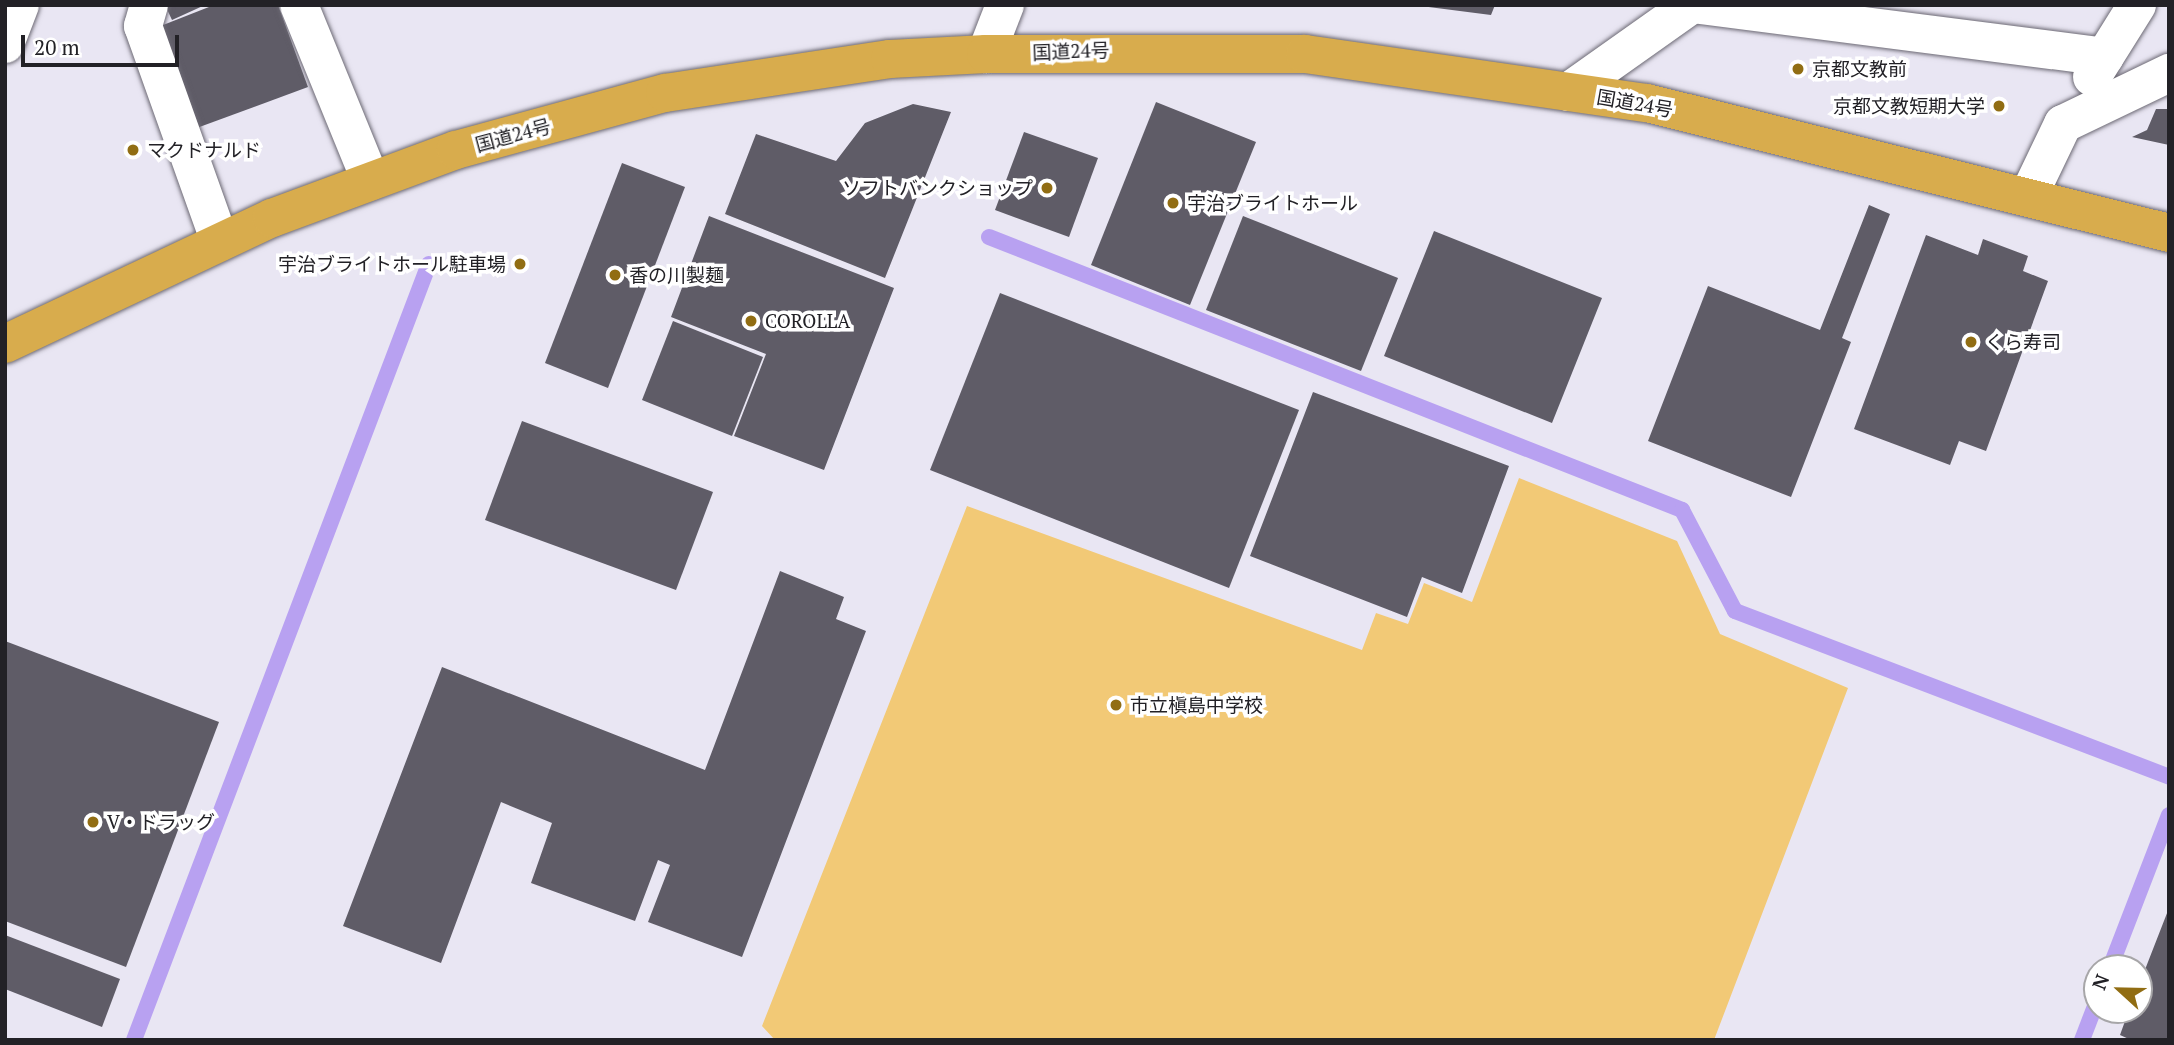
<!DOCTYPE html>
<html>
<head>
<meta charset="utf-8">
<style>
	body { margin:0 }
	#map { position:relative; width:2174px; height:1045px; overflow:hidden; background:#e9e6f3; font-family:"PT Serif","Noto Sans JP",serif }
	div>[style] { position:absolute }
	.green>* { inset:0; background:#f2c976 }
	.stream>* { height:16px; margin:-8px; padding:0 8px; transform-origin:8px; border-radius:8px; background:#b8a1f1 }
	.building>* { inset:0; background:#5f5c67 }
	.roads { filter:drop-shadow(0 0 2px #6c6974) drop-shadow(0 0 2px #6c6974) }
	.minor>* { height:38px; margin:-19px; padding:0 19px; transform-origin:19px; border-radius:19px; background:#fff }
	.highway>* { height:38px; margin:-19px; padding:0 19px; transform-origin:19px; border-radius:19px; background:#d8ac4d }
	.dots>* { width:19px; height:19px; translate:-50% -50%; box-sizing:border-box; border:4px solid #fff; border-radius:50% }
	span { translate:-50% -50%; white-space:nowrap; text-align:center; line-height:1.15; -webkit-text-stroke:7px #fff; paint-order:stroke }
	.street-label { font-size:19px; color:#222126 }
	.poi-label { font-size:19px; color:#222126 }
	.left { translate:0 -50%; text-align:left }
	.right { translate:-100% -50%; text-align:right }
	.frame { position:absolute; inset:0; border:7px solid #222126; pointer-events:none }
	.north { position:absolute; left:2083px; top:954px; width:70px; height:70px; box-sizing:border-box; background:#fff; border:2px solid #a7a6a8; border-radius:50%; rotate:292deg; font-size:19px; font-weight:700; line-height:28px; text-align:center; color:#222126 }
	.north::after { content:''; display:block; margin:auto; width:24px; height:32px; background:#916d13; clip-path:polygon(50% 0,100% 100%,50% 72%,0 100%) }
	.scale { position:absolute; left:21px; top:35px; width:158px; height:32px; box-sizing:border-box; border:4px solid #222126; border-top:0; padding-left:9px; font-size:21px; line-height:24px; white-space:nowrap; color:#222126; -webkit-text-stroke:5px #fff; paint-order:stroke }
</style>
</head>
<body>
<div id="map">
	<div class="green">
		<div style="clip-path:polygon(1519px 478px,1677px 541px,1720px 634px,1848px 688px,1714px 1040px,775px 1040px,762px 1026px,967px 506px,1362px 650px,1376px 613px,1408px 624px,1424px 583px,1472px 602px)"></div>
	</div>
	<div class="stream">
		<div style="left:989px;top:237px;width:745px;rotate:21.5deg"></div>
		<div style="left:1682px;top:510px;width:114px;rotate:62.3deg"></div>
		<div style="left:1735px;top:611px;width:465px;rotate:20.9deg"></div>
		<div style="left:2110px;top:968px;width:164px;rotate:-68.9deg"></div>
		<div style="left:134px;top:1040px;width:830px;rotate:-69.19deg"></div>
		<div style="left:2082px;top:1040px;width:42px;rotate:-69deg"></div>
	</div>
	<div class="building">
		<div style="clip-path:polygon(171px 5px,205px 5px,172px 20px,166px 7px)"></div>
		<div style="clip-path:polygon(214px 5px,278px 5px,308px 87px,194px 129px,158px 27px)"></div>
		<div style="clip-path:polygon(1413px 5px,1495px 5px,1491px 15px)"></div>
		<div style="clip-path:polygon(1156px 102px,1256px 142px,1190px 305px,1091px 265px)"></div>
		<div style="clip-path:polygon(913px 104px,951px 112px,885px 278px,725px 214px,756px 134px,836px 161px,865px 123px)"></div>
		<div style="clip-path:polygon(2156px 109px,2169px 109px,2169px 145px,2132px 137px,2147px 130px)"></div>
		<div style="clip-path:polygon(1024px 132px,1098px 158px,1069px 237px,995px 210px)"></div>
		<div style="clip-path:polygon(622px 163px,685px 187px,608px 388px,545px 363px)"></div>
		<div style="clip-path:polygon(1869px 205px,1890px 214px,1842px 338px,1851px 342px,1791px 497px,1648px 441px,1708px 286px,1820px 330px)"></div>
		<div style="clip-path:polygon(709px 216px,894px 288px,824px 470px,734px 436px,766px 354px,671px 317px)"></div>
		<div style="clip-path:polygon(1243px 216px,1398px 278px,1361px 371px,1206px 310px)"></div>
		<div style="clip-path:polygon(1434px 231px,1602px 298px,1552px 423px,1384px 356px)"></div>
		<div style="clip-path:polygon(1926px 235px,1978px 255px,1983px 239px,2028px 256px,2023px 271px,2048px 281px,1986px 451px,1959px 441px,1950px 465px,1854px 429px)"></div>
		<div style="clip-path:polygon(1000px 293px,1299px 410px,1229px 588px,930px 470px)"></div>
		<div style="clip-path:polygon(673px 321px,763px 357px,732px 436px,642px 400px)"></div>
		<div style="clip-path:polygon(1313px 392px,1509px 466px,1462px 593px,1422px 577px,1407px 617px,1250px 556px)"></div>
		<div style="clip-path:polygon(522px 421px,713px 492px,676px 590px,485px 520px)"></div>
		<div style="clip-path:polygon(780px 571px,844px 597px,836px 619px,866px 631px,742px 957px,648px 922px,670px 865px,658px 860px,635px 921px,531px 883px,552px 823px,501px 802px,441px 963px,343px 926px,442px 667px,705px 770px)"></div>
		<div style="clip-path:polygon(5px 641px,219px 722px,126px 967px,5px 921px)"></div>
		<div style="clip-path:polygon(2169px 908px,2169px 1040px,2131px 1040px,2120px 1035px,2129px 1010px,2139px 1010px,2139px 985px)"></div>
		<div style="clip-path:polygon(5px 935px,120px 979px,102px 1027px,5px 989px)"></div>
	</div>
	<div class="roads">
		<div class="minor">
			<div style="left:149px;top:5px;width:22px;rotate:106deg"></div>
			<div style="left:143px;top:26px;width:229px;rotate:70.4deg"></div>
			<div style="left:299px;top:5px;width:190px;rotate:67.8deg"></div>
			<div style="left:1700px;top:5px;width:408px;rotate:7.3deg"></div>
			<div style="left:5px;top:44px;width:42px;rotate:-69deg"></div>
			<div style="left:986px;top:54px;width:53px;rotate:-68.8deg"></div>
			<div style="left:2092px;top:77px;width:85px;rotate:-58deg"></div>
			<div style="left:1568px;top:92px;width:151px;rotate:-35.3deg"></div>
			<div style="left:2028px;top:197px;width:81px;rotate:-64.4deg"></div>
			<div style="left:2063px;top:124px;width:118px;rotate:-25.7deg"></div>
		</div>
		<div class="highway">
			<div style="left:5px;top:344px;width:295px;rotate:-25.3deg"></div>
			<div style="left:272px;top:218px;width:196px;rotate:-20.3deg"></div>
			<div style="left:456px;top:150px;width:217px;rotate:-15.3deg"></div>
			<div style="left:665px;top:93px;width:228px;rotate:-8.6deg"></div>
			<div style="left:890px;top:59px;width:96px;rotate:-3deg"></div>
			<div style="left:986px;top:54px;width:319px"></div>
			<div style="left:1305px;top:54px;width:345px;rotate:8.2deg"></div>
			<div style="left:1647px;top:103px;width:538px;rotate:13.98deg"></div>
		</div>
	</div>
	<div class="dots">
		<div style="left:1798px;top:69px;background:#916d13"></div>
		<div style="left:1999px;top:106px;background:#916d13"></div>
		<div style="left:133px;top:150px;background:#916d13"></div>
		<div style="left:1047px;top:188px;background:#916d13"></div>
		<div style="left:1173px;top:203px;background:#916d13"></div>
		<div style="left:520px;top:264px;background:#916d13"></div>
		<div style="left:615px;top:275px;background:#916d13"></div>
		<div style="left:751px;top:321px;background:#916d13"></div>
		<div style="left:1971px;top:342px;background:#916d13"></div>
		<div style="left:1116px;top:705px;background:#916d13"></div>
		<div style="left:93px;top:822px;background:#916d13"></div>
	</div>
	<div class="street-label">
		<span style="left:1071px;top:51px;rotate:-2deg">国道24号</span>
		<span style="left:1635px;top:103px;rotate:10deg">国道24号</span>
		<span style="left:513px;top:135px;rotate:-15deg">国道24号</span>
	</div>
	<div class="poi-label">
		<span class="left" style="left:1812px;top:69px">京都文教前</span>
		<span class="right" style="left:1985px;top:106px">京都文教短期大学</span>
		<span class="left" style="left:147px;top:150px">マクドナルド</span>
		<span class="right" style="left:1033px;top:188px">ソフトバンクショップ</span>
		<span class="left" style="left:1187px;top:203px">宇治ブライトホール</span>
		<span class="right" style="left:506px;top:264px">宇治ブライトホール駐車場</span>
		<span class="left" style="left:629px;top:275px">香の川製麺</span>
		<span class="left" style="left:765px;top:321px">COROLLA</span>
		<span class="left" style="left:1985px;top:342px">くら寿司</span>
		<span class="left" style="left:1130px;top:705px">市立槇島中学校</span>
		<span class="left" style="left:107px;top:822px">V・ドラッグ</span>
	</div>
	<div class="frame"></div>
	<div class="north">N</div>
	<div class="scale">20 m</div>
</div>
</body>
</html>
